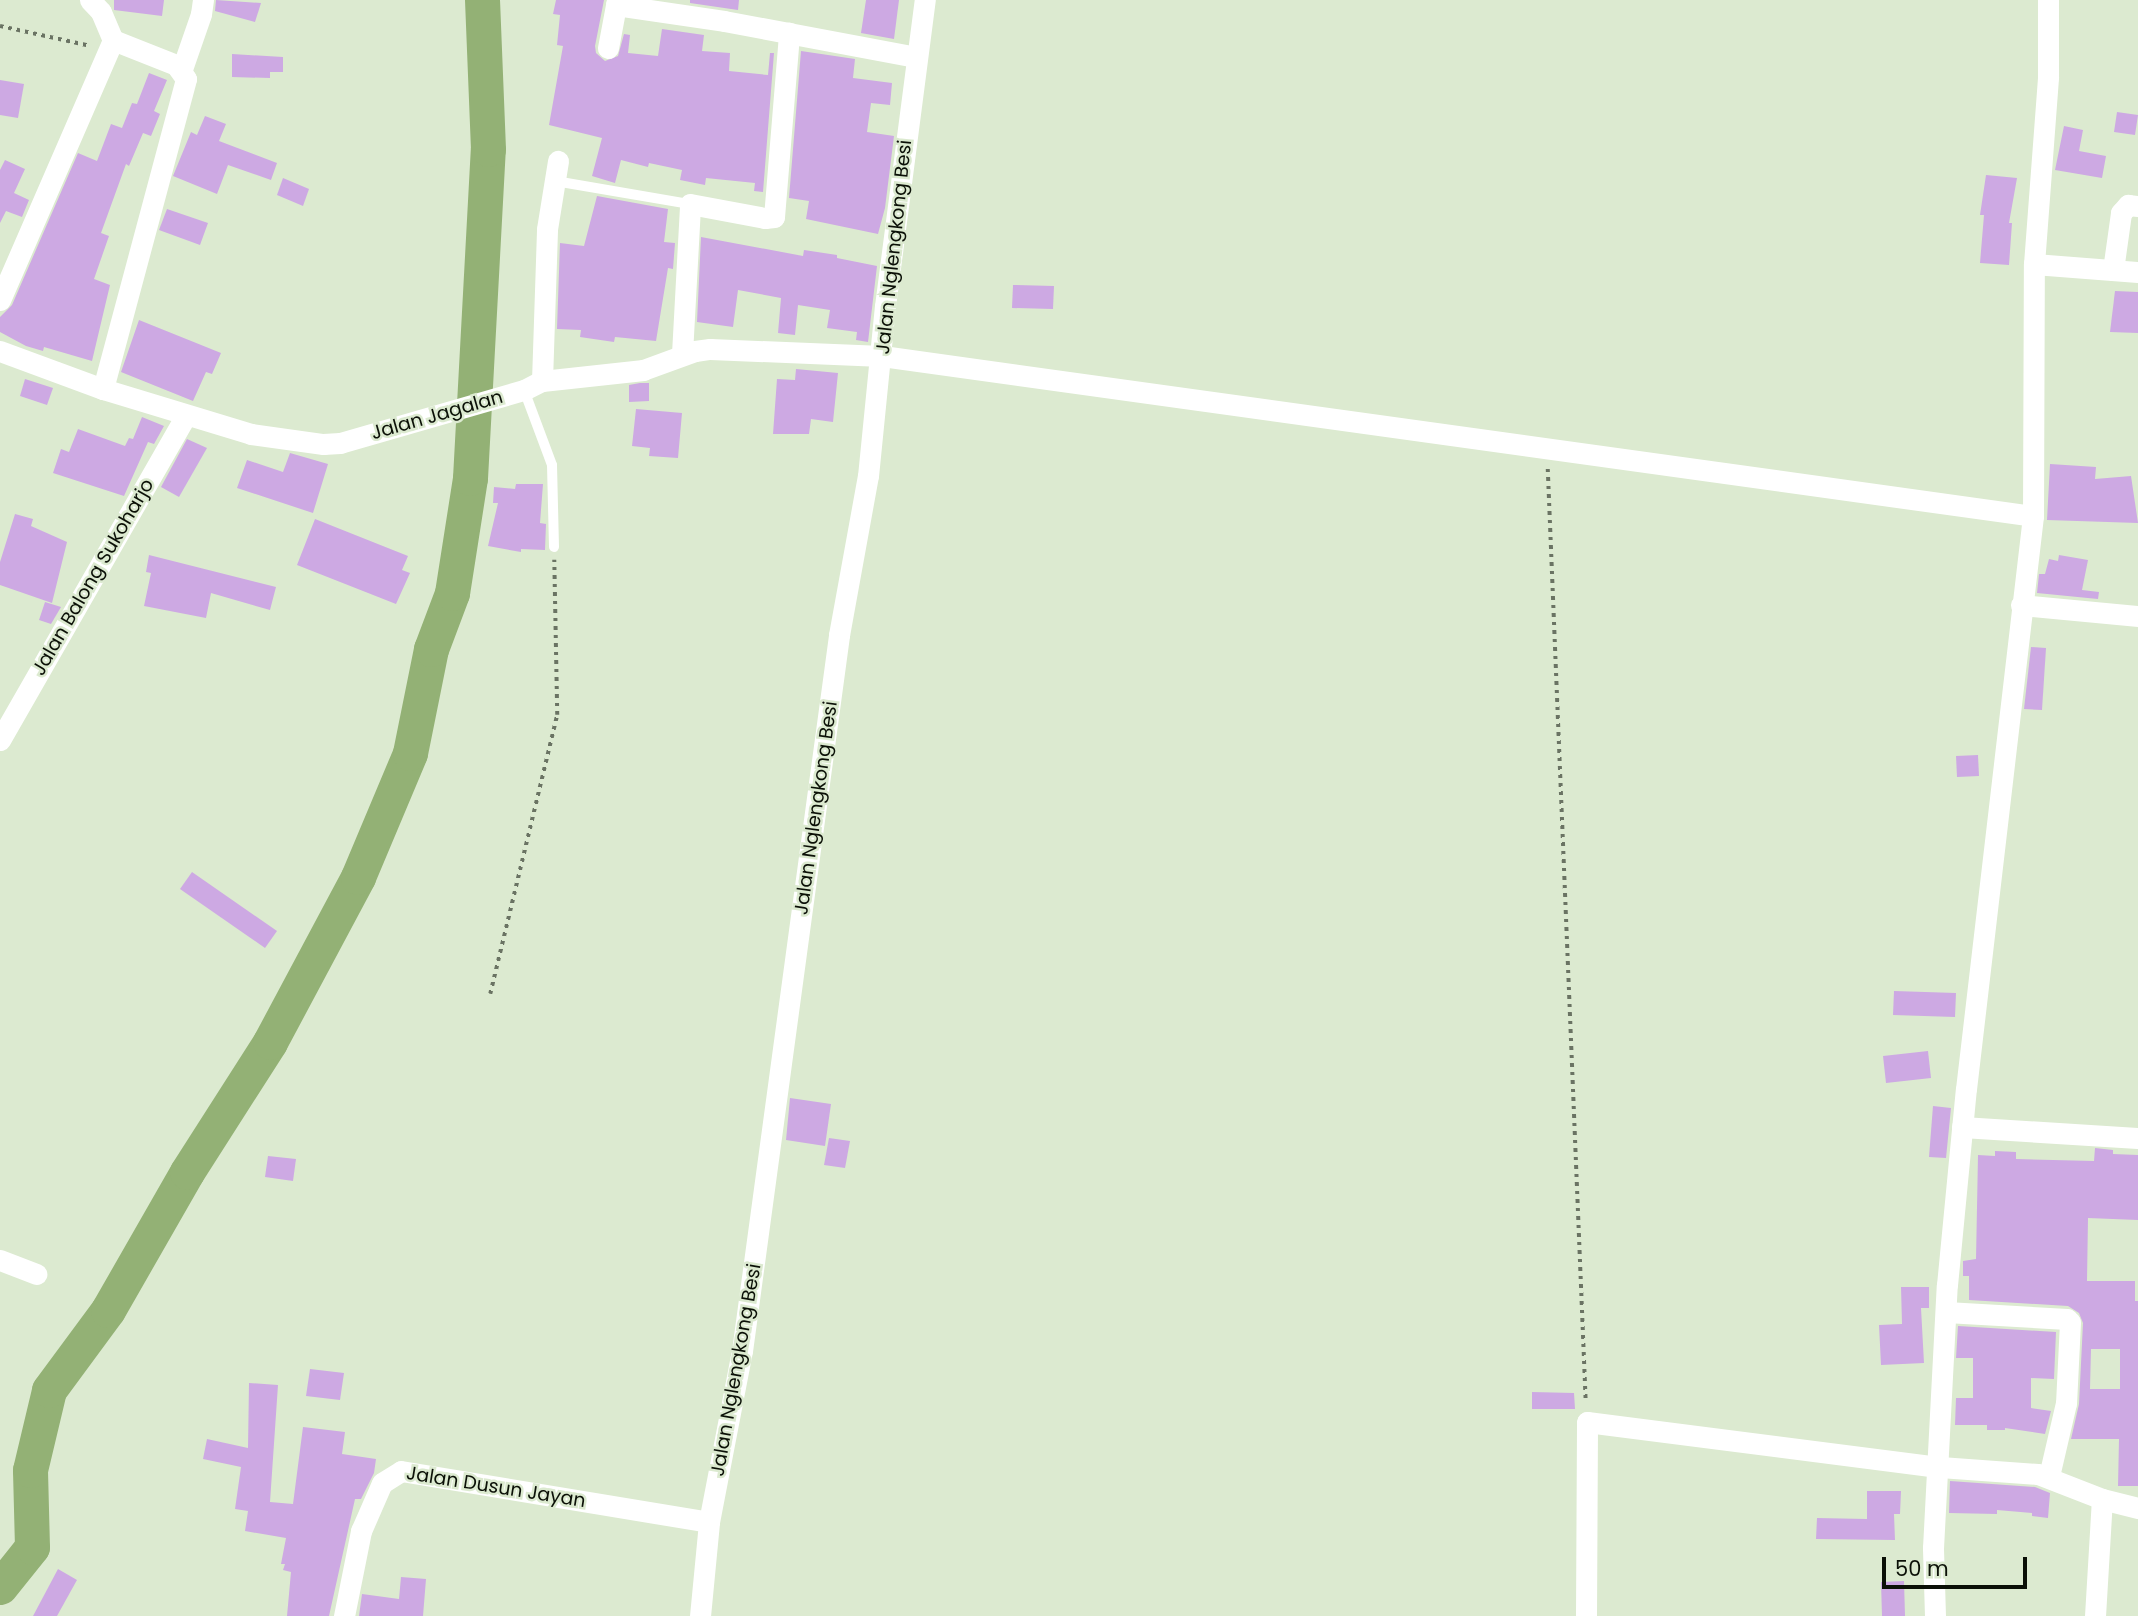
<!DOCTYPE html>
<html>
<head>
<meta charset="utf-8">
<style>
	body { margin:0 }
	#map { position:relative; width:2138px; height:1616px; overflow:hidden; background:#dcead0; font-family:Poppins,sans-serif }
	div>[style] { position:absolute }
	.river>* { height:35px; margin:-17.5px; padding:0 17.5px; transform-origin:17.5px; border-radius:17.5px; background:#93b175 }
	.building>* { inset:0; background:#cda9e3 }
	.path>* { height:3.5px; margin-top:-1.75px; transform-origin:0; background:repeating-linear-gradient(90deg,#6a7363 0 3.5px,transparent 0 8.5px) }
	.lane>* { height:10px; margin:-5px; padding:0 5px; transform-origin:5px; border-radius:5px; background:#fff }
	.street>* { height:21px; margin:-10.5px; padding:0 10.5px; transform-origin:10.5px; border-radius:10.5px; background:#fff }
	span { translate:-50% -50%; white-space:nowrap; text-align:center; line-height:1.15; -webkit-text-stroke:5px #dcead0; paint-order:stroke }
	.street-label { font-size:19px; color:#0b1007 }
	.scale { position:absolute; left:1882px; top:1557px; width:145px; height:32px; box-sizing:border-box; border:4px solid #0b1007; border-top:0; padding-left:9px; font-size:21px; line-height:24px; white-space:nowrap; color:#0b1007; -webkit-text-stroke:5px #dcead0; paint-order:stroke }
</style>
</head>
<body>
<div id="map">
	<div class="river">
		<div style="left:0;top:1587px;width:51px;rotate:-51.3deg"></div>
		<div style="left:32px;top:1547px;width:77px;rotate:-91.5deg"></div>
		<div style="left:30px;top:1470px;width:82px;rotate:-76.6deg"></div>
		<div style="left:49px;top:1390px;width:99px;rotate:-53.6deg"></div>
		<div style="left:108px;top:1310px;width:159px;rotate:-60.2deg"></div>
		<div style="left:187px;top:1172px;width:154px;rotate:-57.4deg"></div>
		<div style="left:270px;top:1042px;width:187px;rotate:-61.9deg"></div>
		<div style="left:358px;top:877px;width:134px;rotate:-67.2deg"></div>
		<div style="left:410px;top:753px;width:106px;rotate:-78.6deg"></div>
		<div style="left:431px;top:649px;width:60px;rotate:-69.4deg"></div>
		<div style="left:452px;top:593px;width:116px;rotate:-81.1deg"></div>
		<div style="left:470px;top:478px;width:329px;rotate:-86.9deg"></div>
		<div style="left:488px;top:149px;width:149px;rotate:-92.3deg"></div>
	</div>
	<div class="building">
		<div style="clip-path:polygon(114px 0,164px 0,162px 16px,114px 10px)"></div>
		<div style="clip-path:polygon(216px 0,261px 3px,255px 22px,215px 11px)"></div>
		<div style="clip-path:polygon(556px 0,604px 0,595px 46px,596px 53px,605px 61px,618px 56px,624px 34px,630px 35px,628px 53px,658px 56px,662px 29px,704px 35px,702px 51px,730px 53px,729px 71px,768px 75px,770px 53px,774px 53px,763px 192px,754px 191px,755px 183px,706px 178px,705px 185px,680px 180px,682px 170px,649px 163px,648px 167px,621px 160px,615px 183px,592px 176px,602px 138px,549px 125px,563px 46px,557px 45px,560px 15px,553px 14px)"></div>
		<div style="clip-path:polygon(690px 0,739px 0,738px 10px,690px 3px)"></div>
		<div style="clip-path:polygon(866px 0,899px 0,894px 39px,861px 33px)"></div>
		<div style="clip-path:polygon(801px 51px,855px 59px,853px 78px,892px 83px,890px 105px,871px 103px,867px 132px,894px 136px,885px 208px,878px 234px,806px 219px,809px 201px,789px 198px)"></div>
		<div style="clip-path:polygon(232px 54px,283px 57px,283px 72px,270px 72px,270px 78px,232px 77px)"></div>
		<div style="clip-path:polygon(149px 73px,167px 80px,154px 111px,160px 114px,151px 136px,143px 133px,129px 166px,126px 164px,101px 233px,109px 236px,94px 279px,110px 285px,92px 361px,44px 347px,43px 351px,26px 346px,0 332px,0 317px,12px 305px,78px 153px,97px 161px,111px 124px,122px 128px,132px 103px,137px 104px)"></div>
		<div style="clip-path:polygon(0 80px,24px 84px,18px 118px,0 115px)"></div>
		<div style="clip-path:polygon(2117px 112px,2138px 115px,2135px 135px,2114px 132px)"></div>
		<div style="clip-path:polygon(205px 116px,226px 124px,219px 141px,277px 163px,271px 180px,228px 165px,217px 194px,173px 176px,191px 132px,197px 135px)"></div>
		<div style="clip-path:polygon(2064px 126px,2083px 130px,2079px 151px,2106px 156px,2102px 178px,2055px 170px)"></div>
		<div style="clip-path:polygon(5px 160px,25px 169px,14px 193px,29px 200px,22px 217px,6px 211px,0 223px,0 170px)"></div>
		<div style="clip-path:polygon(1986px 175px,2017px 178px,2009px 223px,2012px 223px,2009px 265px,1980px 263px,1984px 215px,1980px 215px)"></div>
		<div style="clip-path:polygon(283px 178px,309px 189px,303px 206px,277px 195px)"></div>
		<div style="clip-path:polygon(597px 196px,668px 209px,664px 242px,675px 243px,673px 269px,668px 268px,656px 341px,615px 337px,614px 342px,580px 337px,581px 330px,557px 329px,560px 243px,584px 246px)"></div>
		<div style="clip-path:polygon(167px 209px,208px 223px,200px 245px,159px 230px)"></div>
		<div style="clip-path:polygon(701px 237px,803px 256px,804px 250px,837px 255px,837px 258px,877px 266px,868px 342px,856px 340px,857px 332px,827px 328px,830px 310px,798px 305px,795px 335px,778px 333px,781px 298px,738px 290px,733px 327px,697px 322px)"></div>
		<div style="clip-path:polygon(1013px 285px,1054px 286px,1053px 309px,1012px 308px)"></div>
		<div style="clip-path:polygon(2115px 291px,2138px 292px,2138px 333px,2110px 332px)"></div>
		<div style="clip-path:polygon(139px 320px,221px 353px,212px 374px,206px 372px,193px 401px,121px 372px)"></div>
		<div style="clip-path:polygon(796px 369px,838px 373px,833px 422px,811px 419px,809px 434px,773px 434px,777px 379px,795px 380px)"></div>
		<div style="clip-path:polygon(25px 379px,53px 388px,47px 405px,20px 396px)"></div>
		<div style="clip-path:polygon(640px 383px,649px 383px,649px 401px,629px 402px,629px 385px)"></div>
		<div style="clip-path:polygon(636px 409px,682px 413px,678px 458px,649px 456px,650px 448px,632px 446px)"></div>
		<div style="clip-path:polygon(142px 417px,164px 426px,154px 444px,148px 442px,124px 496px,53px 473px,61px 449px,69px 452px,78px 429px,125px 446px,129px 438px,133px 439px)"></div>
		<div style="clip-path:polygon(187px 439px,207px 448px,179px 497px,161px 487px)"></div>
		<div style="clip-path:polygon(290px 453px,328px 464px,313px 513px,237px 488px,247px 460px,283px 472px)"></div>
		<div style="clip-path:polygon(2050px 464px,2096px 467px,2095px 479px,2131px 476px,2138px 523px,2047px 520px)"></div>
		<div style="clip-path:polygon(516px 484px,543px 484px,540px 523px,546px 524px,545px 550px,521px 549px,521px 552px,488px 546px,498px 503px,493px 503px,494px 487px,515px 489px)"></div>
		<div style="clip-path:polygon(15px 514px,33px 519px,31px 526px,67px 542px,52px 603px,0 585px,0 562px)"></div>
		<div style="clip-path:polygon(315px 519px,408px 556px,402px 570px,410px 573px,396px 604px,297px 565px)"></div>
		<div style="clip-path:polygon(149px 555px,276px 587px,270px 610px,211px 593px,206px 618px,144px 606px,151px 573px,146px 572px)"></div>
		<div style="clip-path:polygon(2059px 555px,2088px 560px,2082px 590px,2099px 592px,2098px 599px,2037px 593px,2039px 574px,2045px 574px,2049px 559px,2058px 561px)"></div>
		<div style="clip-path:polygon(45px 602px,61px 607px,51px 624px,39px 620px)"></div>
		<div style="clip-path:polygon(2031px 647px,2046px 648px,2042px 710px,2024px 709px)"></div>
		<div style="clip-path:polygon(1978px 755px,1979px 776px,1957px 777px,1956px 756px)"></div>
		<div style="clip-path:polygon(192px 872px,277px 931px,265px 948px,180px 889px)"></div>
		<div style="clip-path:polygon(1894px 991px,1956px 993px,1955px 1017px,1893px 1015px)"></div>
		<div style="clip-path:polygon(1928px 1051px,1931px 1078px,1886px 1083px,1883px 1056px)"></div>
		<div style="clip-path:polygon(790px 1098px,831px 1104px,825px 1146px,786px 1140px)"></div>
		<div style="clip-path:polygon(1933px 1106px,1951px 1108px,1946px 1158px,1929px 1157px)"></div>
		<div style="clip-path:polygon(829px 1138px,850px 1141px,845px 1168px,824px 1165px)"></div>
		<div style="clip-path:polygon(evenodd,2095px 1148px,2113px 1150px,2113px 1154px,2138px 1155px,2138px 1220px,2088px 1218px,2087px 1281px,2135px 1281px,2135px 1301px,2138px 1301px,2138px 1486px,2118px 1486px,2119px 1439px,2071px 1439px,2079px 1404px,2083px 1323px,2079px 1313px,2068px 1306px,1969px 1300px,1969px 1276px,1963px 1276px,1963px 1261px,1976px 1259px,1978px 1155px,1995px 1156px,1995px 1151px,2016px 1152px,2016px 1159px,2094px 1161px,2095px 1148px,2091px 1349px,2120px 1349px,2120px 1389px,2090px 1389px,2091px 1349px)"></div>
		<div style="clip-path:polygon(268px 1156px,296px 1159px,293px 1181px,265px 1177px)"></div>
		<div style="clip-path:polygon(1901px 1287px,1929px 1287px,1929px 1308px,1921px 1308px,1924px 1363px,1881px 1365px,1879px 1325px,1902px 1324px)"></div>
		<div style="clip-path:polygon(1958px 1326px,2056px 1332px,2054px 1379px,2031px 1378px,2031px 1408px,2051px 1411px,2045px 1434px,2005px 1428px,2005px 1430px,1987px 1430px,1987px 1425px,1955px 1425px,1956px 1398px,1973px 1398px,1973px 1358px,1956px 1358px)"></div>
		<div style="clip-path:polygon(310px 1369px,344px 1373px,340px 1400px,306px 1396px)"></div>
		<div style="clip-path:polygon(249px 1383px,278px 1385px,270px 1502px,293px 1504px,303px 1427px,345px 1432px,342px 1454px,376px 1459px,374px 1473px,361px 1499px,355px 1499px,329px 1616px,287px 1616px,291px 1572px,283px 1570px,285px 1564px,281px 1564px,286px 1538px,245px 1531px,248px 1511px,235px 1509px,241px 1467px,203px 1459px,207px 1439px,248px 1448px)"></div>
		<div style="clip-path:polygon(1532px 1392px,1574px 1393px,1575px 1409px,1532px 1409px)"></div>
		<div style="clip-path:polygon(1950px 1481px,2035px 1487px,2050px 1493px,2048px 1518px,2032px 1516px,2032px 1513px,1997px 1510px,1997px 1514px,1949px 1513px)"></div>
		<div style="clip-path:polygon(1867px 1491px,1901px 1491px,1900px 1514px,1894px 1514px,1895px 1540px,1816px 1539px,1817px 1518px,1867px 1519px)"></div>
		<div style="clip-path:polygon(58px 1569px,77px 1580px,57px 1616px,33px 1616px)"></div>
		<div style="clip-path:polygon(401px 1577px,426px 1579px,423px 1616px,359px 1616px,362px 1594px,399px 1599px)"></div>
		<div style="clip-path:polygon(1904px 1581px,1905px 1616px,1882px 1616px,1881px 1582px)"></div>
	</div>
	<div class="path">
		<div style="left:0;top:26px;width:93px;rotate:12.4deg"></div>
		<div style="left:1548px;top:469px;width:934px;rotate:87.67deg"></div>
		<div style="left:490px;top:994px;width:287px;rotate:-76.5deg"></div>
		<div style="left:557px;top:715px;width:155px;rotate:-91.1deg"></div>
	</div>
	<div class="lane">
		<div style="left:555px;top:181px;width:137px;rotate:9.7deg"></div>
		<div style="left:524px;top:390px;width:80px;rotate:69.5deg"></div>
		<div style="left:552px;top:465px;width:82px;rotate:88.6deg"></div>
	</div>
	<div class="street">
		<div style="left:90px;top:0;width:16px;rotate:47deg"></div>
		<div style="left:101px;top:12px;width:30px;rotate:67deg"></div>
		<div style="left:113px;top:40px;width:68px;rotate:21.6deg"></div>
		<div style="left:176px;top:65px;width:17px;rotate:54deg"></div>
		<div style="left:186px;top:79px;width:321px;rotate:105deg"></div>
		<div style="left:616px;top:5px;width:109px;rotate:8.4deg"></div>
		<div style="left:724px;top:21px;width:196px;rotate:10.6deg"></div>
		<div style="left:608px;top:48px;width:49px;rotate:-79.4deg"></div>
		<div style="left:182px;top:69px;width:58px;rotate:-70.9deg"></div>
		<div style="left:201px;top:14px;width:14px;rotate:-82deg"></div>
		<div style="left:2034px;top:264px;width:104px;rotate:4.4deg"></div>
		<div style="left:2113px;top:270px;width:58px;rotate:-82deg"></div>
		<div style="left:2121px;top:213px;width:11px;rotate:-49deg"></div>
		<div style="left:2128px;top:205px;width:10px;rotate:6deg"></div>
		<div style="left:0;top:300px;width:283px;rotate:-66.5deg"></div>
		<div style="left:0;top:351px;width:110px;rotate:20.3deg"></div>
		<div style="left:103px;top:389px;width:155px;rotate:16.9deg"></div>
		<div style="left:251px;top:434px;width:73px;rotate:7.9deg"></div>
		<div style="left:323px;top:444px;width:17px;rotate:-3deg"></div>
		<div style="left:340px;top:443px;width:191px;rotate:-16.1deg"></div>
		<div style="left:524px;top:390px;width:20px;rotate:-27deg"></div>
		<div style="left:542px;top:381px;width:102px;rotate:-6.2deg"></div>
		<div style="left:643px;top:370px;width:55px;rotate:-20.1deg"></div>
		<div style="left:695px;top:351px;width:15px;rotate:-8deg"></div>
		<div style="left:710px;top:349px;width:172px;rotate:2.3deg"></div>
		<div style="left:882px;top:356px;width:1162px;rotate:7.91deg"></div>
		<div style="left:682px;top:354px;width:150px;rotate:-86.9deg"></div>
		<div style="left:690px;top:204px;width:76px;rotate:10.6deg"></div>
		<div style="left:765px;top:218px;width:9px;rotate:-6deg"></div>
		<div style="left:774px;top:217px;width:185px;rotate:-85.3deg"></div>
		<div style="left:542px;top:381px;width:152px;rotate:-88.1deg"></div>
		<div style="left:547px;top:229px;width:69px;rotate:-80.8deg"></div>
		<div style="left:2021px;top:605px;width:118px;rotate:5.4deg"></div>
		<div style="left:0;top:740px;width:374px;rotate:-60.2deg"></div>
		<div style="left:1962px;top:1127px;width:176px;rotate:3.6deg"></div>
		<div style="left:0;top:1260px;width:39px;rotate:21deg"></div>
		<div style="left:1946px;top:1312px;width:121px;rotate:3.3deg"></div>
		<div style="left:2067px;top:1319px;width:4px;rotate:45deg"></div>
		<div style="left:2070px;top:1322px;width:81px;rotate:92.8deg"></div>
		<div style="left:2066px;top:1403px;width:75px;rotate:103.1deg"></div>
		<div style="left:344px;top:1616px;width:87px;rotate:-78.7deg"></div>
		<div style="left:361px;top:1531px;width:52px;rotate:-66.4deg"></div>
		<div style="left:382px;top:1483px;width:22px;rotate:-32deg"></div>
		<div style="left:401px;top:1471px;width:312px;rotate:9.4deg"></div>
		<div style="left:700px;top:1616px;width:94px;rotate:-84.5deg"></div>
		<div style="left:709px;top:1522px;width:174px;rotate:-79.1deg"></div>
		<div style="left:742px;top:1351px;width:723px;rotate:-82.28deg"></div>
		<div style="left:839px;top:635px;width:162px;rotate:-79.7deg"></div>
		<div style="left:868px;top:476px;width:171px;rotate:-84.3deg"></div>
		<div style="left:885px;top:306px;width:309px;rotate:-82.6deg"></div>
		<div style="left:1586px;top:1616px;width:194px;rotate:-89.7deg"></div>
		<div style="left:1587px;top:1422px;width:356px;rotate:7.3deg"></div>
		<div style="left:1940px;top:1467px;width:98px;rotate:4.1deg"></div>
		<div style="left:2038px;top:1474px;width:69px;rotate:21.3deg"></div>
		<div style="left:1935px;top:1616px;width:68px;rotate:-91.7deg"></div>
		<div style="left:1933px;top:1548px;width:263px;rotate:-87deg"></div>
		<div style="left:1947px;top:1285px;width:197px;rotate:-84.5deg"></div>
		<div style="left:1966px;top:1089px;width:577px;rotate:-83.33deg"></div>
		<div style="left:2033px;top:516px;width:252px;rotate:-89.8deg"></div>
		<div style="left:2034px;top:264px;width:188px;rotate:-85.7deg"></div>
		<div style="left:2048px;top:77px;width:77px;rotate:-90deg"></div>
		<div style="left:2095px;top:1616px;width:117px;rotate:-86.6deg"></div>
		<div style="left:2102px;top:1499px;width:37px;rotate:14deg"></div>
	</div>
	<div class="street-label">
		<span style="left:894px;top:247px;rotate:-84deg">Jalan Nglengkong Besi</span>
		<span style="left:437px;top:415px;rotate:-16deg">Jalan Jagalan</span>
		<span style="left:93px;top:577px;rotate:-60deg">Jalan Balong Sukoharjo</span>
		<span style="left:816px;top:808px;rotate:-82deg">Jalan Nglengkong Besi</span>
		<span style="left:736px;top:1370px;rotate:-80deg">Jalan Nglengkong Besi</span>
		<span style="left:496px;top:1487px;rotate:9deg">Jalan Dusun Jayan</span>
	</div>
	<div class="scale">50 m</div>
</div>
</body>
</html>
